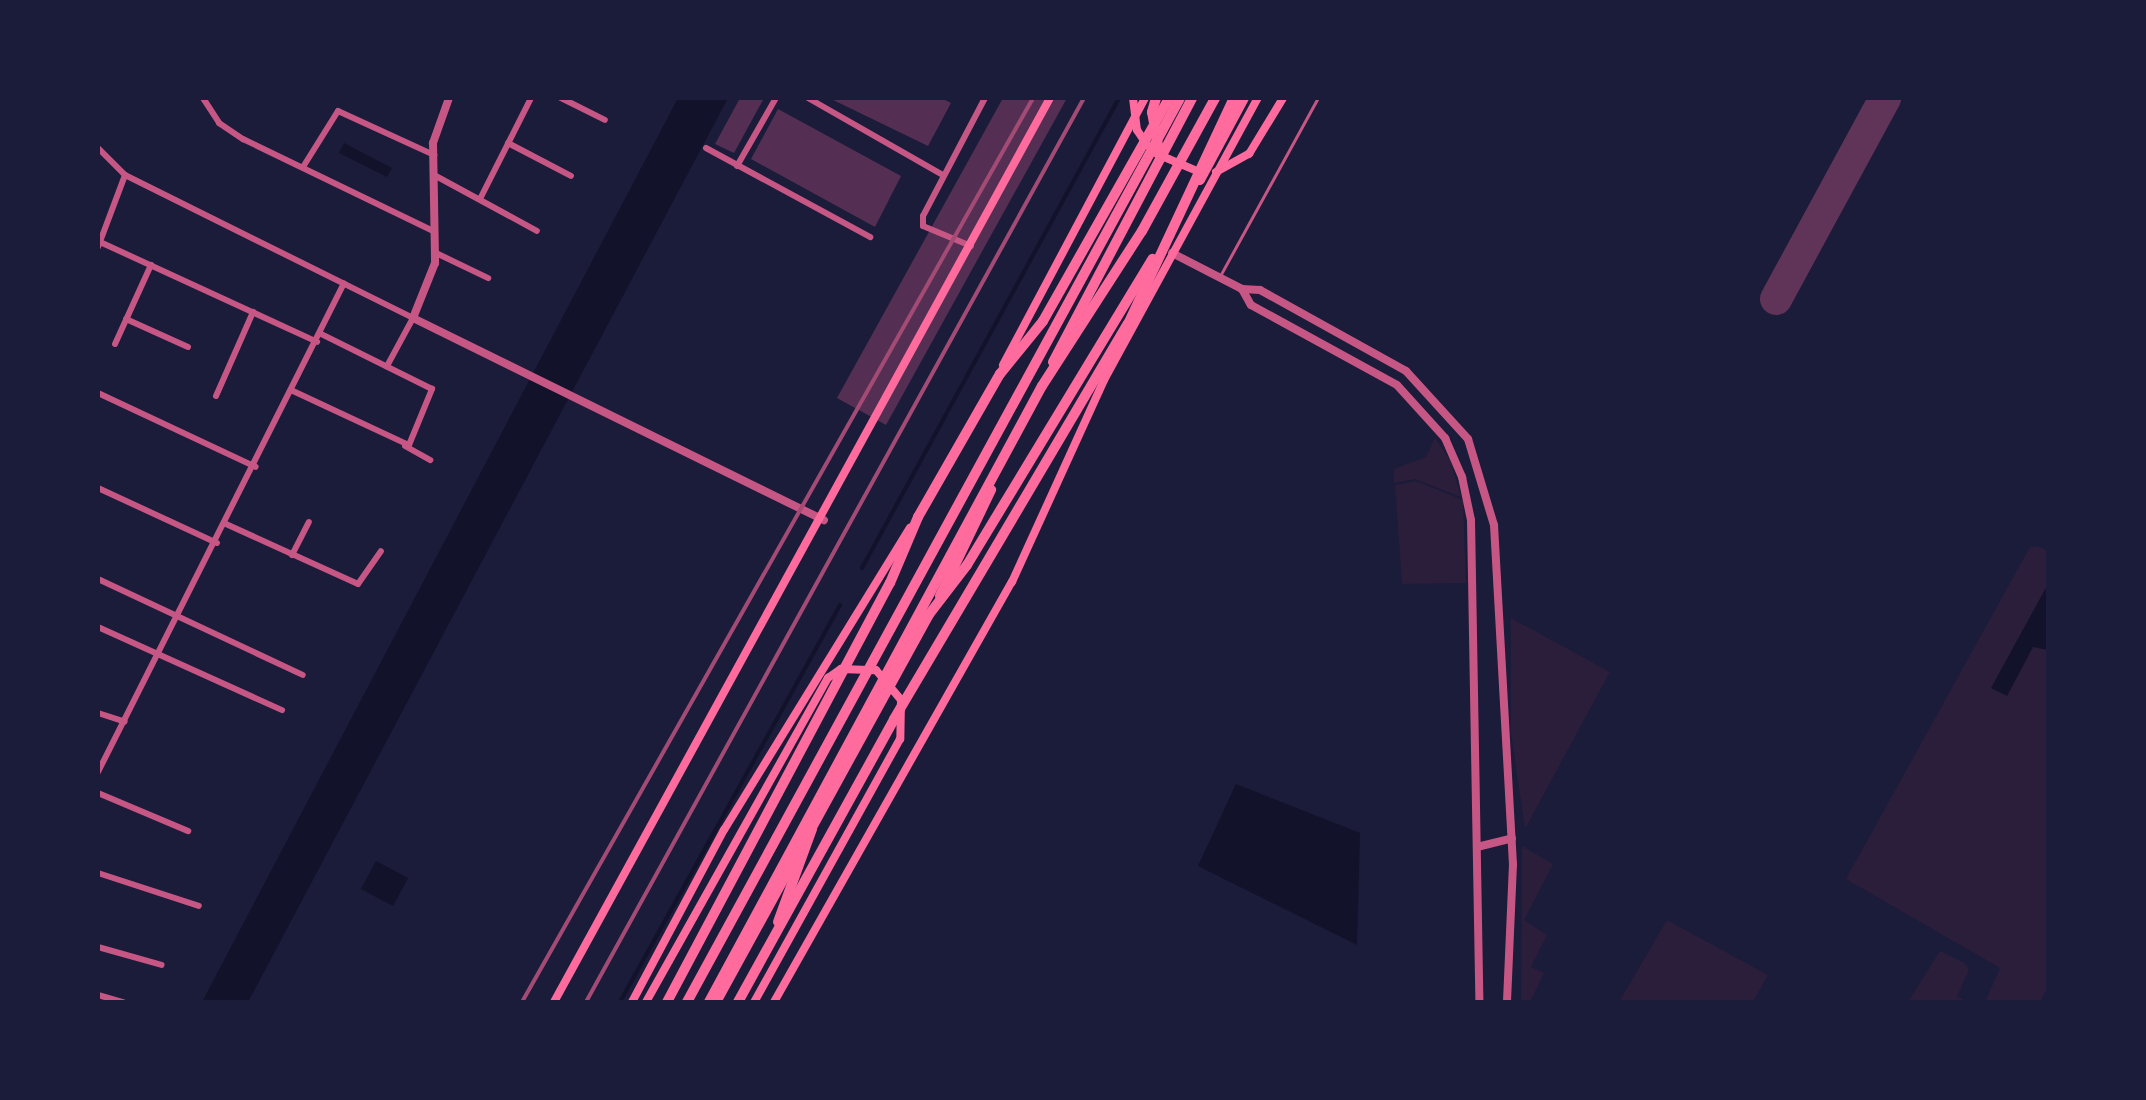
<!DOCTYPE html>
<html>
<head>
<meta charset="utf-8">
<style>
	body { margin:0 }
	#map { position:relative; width:2146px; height:1100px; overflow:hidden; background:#1b1b3a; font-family:"DM Sans",sans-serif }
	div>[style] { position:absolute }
	.green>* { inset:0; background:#2a1e3b }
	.water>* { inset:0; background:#12122b }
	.stream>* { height:4px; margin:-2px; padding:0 2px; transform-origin:2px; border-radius:2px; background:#12122b }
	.taxiway>* { height:32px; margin:-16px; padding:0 16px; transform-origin:16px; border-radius:16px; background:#603358 }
	.building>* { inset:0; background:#542f53 }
	.service>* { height:2.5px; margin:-1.25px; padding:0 1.25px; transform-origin:1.25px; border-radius:1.25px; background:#c65784 }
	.minor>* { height:6px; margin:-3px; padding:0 3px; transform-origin:3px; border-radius:3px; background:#c65784 }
	.tertiary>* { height:8px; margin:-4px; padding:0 4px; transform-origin:4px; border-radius:4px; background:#c65784 }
	.secondary>* { height:8px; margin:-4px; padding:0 4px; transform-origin:4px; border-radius:4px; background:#ff6b9d }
	.trunk>* { height:10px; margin:-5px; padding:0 5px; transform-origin:5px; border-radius:5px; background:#ff6b9d }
	.motorway>* { height:10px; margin:-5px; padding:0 5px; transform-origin:5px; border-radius:5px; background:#ff6b9d }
	.rail>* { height:4px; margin:-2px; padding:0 2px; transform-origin:2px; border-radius:2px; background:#a44b75 }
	span { translate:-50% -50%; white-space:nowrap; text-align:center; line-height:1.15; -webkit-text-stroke:9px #1b1b3a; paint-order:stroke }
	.frame { position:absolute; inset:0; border:100px solid #1b1b3a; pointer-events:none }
</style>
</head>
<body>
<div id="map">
	<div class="green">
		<div style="clip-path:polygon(1435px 438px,1450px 460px,1461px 497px,1415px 479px,1394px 483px,1394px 469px,1426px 457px)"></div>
		<div style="clip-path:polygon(1416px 481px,1463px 500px,1466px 583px,1402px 584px,1395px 485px)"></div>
		<div style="clip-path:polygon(2037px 546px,2048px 551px,2048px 987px,2040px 1002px,1985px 1002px,2000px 968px,1846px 879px,2030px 547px)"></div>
		<div style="clip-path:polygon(1511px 618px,1610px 672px,1525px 829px,1511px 733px)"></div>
		<div style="clip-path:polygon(1522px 846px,1553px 864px,1524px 920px,1547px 935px,1531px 967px,1544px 973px,1530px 1002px,1521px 1002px)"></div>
		<div style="clip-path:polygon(1667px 920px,1768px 975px,1753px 1002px,1619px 1002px)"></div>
		<div style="clip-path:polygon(1940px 951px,1965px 963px,1969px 970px,1957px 996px,1967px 1002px,1908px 1002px)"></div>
	</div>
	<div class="water">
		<div style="clip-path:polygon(678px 98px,728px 98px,248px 1002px,202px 1002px)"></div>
		<div style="clip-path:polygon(344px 143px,392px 168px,387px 177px,339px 153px)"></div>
		<div style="clip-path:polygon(2048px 584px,2048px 650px,2033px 647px,2007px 696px,1991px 688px)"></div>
		<div style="clip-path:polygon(1236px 784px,1360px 833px,1357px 945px,1198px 866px)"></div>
		<div style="clip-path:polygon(376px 861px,408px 878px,393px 906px,361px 889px)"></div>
	</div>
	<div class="stream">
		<div style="left:862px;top:568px;width:536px;rotate:-61.33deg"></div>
		<div style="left:620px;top:1002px;width:454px;rotate:-61deg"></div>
	</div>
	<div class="taxiway">
		<div style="left:1776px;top:299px;width:229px;rotate:-61.5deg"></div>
	</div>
	<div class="building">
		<div style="clip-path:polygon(740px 98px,764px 98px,734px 153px,715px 144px)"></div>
		<div style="clip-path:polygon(829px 98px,941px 98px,951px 103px,928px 146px)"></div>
		<div style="clip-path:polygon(1003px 98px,1067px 98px,886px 425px,837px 398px)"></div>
		<div style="clip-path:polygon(778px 109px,901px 176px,875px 227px,751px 159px)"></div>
	</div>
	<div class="service">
		<div style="left:1220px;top:276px;width:203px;rotate:-61.2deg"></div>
	</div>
	<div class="minor">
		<div style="left:203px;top:98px;width:30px;rotate:57deg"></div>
		<div style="left:219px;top:123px;width:29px;rotate:34deg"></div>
		<div style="left:243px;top:139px;width:213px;rotate:25.8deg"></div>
		<div style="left:561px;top:98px;width:49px;rotate:26.6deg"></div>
		<div style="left:808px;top:98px;width:155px;rotate:29.7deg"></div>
		<div style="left:508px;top:143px;width:71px;rotate:27.6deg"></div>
		<div style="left:98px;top:148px;width:38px;rotate:45deg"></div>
		<div style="left:125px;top:175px;width:322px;rotate:26.4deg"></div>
		<div style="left:413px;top:318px;width:55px;rotate:118.4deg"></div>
		<div style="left:706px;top:148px;width:187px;rotate:28.5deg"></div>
		<div style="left:737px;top:166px;width:78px;rotate:-60.2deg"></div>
		<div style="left:303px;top:167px;width:66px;rotate:-58deg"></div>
		<div style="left:338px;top:111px;width:106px;rotate:24.6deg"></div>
		<div style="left:434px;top:175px;width:117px;rotate:28.5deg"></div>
		<div style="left:480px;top:199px;width:113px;rotate:-63.2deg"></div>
		<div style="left:100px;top:242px;width:239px;rotate:24.7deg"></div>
		<div style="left:971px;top:246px;width:52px;rotate:-157.4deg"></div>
		<div style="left:923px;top:226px;width:10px;rotate:-90deg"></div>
		<div style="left:923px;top:216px;width:133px;rotate:-62.3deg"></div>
		<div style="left:98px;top:247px;width:77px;rotate:-69.4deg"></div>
		<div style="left:436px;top:253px;width:58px;rotate:25.7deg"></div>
		<div style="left:126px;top:319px;width:68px;rotate:24.3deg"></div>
		<div style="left:115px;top:344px;width:87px;rotate:-65.5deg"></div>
		<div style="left:293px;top:391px;width:128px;rotate:25deg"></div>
		<div style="left:409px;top:445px;width:61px;rotate:-67.7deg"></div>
		<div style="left:432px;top:389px;width:124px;rotate:-153.6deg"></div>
		<div style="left:98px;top:393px;width:174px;rotate:25.1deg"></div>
		<div style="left:216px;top:396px;width:92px;rotate:-66.2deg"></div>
		<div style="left:405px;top:446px;width:29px;rotate:29deg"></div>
		<div style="left:98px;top:488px;width:131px;rotate:24.8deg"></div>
		<div style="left:226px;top:524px;width:145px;rotate:24.4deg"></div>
		<div style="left:358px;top:584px;width:40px;rotate:-55.1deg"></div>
		<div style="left:292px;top:555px;width:37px;rotate:-63deg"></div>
		<div style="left:98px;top:579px;width:226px;rotate:25.1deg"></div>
		<div style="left:98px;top:627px;width:202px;rotate:24.3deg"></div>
		<div style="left:98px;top:713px;width:28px;rotate:18deg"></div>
		<div style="left:98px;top:772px;width:547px;rotate:-63.29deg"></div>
		<div style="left:98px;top:793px;width:98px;rotate:22.9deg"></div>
		<div style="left:98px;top:873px;width:106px;rotate:18.1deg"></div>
		<div style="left:98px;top:947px;width:66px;rotate:15.7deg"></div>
		<div style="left:98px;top:995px;width:26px;rotate:16deg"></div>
	</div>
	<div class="tertiary">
		<div style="left:449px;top:98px;width:48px;rotate:109.6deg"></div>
		<div style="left:433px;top:143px;width:120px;rotate:89deg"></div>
		<div style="left:435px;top:263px;width:59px;rotate:111.8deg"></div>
		<div style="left:413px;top:318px;width:458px;rotate:26.2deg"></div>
		<div style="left:1172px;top:253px;width:79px;rotate:27.2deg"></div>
		<div style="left:1242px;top:289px;width:18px;rotate:3deg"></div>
		<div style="left:1260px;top:290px;width:167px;rotate:29deg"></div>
		<div style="left:1406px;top:371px;width:92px;rotate:47.6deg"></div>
		<div style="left:1468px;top:439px;width:90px;rotate:73.2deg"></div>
		<div style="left:1494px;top:525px;width:340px;rotate:86.8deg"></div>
		<div style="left:1513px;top:864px;width:138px;rotate:92.5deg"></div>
		<div style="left:1242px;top:289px;width:18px;rotate:61deg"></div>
		<div style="left:1251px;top:305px;width:166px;rotate:28.7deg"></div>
		<div style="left:1397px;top:385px;width:72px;rotate:47.8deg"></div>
		<div style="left:1445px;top:438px;width:43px;rotate:66.4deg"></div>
		<div style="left:1462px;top:477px;width:44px;rotate:78.2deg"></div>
		<div style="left:1471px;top:520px;width:482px;rotate:89deg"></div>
		<div style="left:1477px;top:847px;width:36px;rotate:-14deg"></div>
	</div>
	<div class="secondary">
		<div style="left:1133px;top:98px;width:32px;rotate:83deg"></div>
		<div style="left:1137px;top:130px;width:18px;rotate:56deg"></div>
		<div style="left:1157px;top:154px;width:49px;rotate:22.9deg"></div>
		<div style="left:1216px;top:172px;width:38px;rotate:-29deg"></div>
		<div style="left:1249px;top:154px;width:66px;rotate:-58.7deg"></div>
		<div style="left:1003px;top:365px;width:302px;rotate:-62deg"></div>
		<div style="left:554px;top:1002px;width:1031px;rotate:-61.25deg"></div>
		<div style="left:632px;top:1002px;width:195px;rotate:-61.9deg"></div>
		<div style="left:724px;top:830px;width:355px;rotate:-58.4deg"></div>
		<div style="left:646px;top:1002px;width:372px;rotate:-60.7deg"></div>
		<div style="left:828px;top:678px;width:16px;rotate:-35deg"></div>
		<div style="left:841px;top:669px;width:35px;rotate:2deg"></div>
		<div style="left:876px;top:670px;width:39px;rotate:50deg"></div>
		<div style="left:901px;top:700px;width:39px;rotate:91deg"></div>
		<div style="left:900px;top:739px;width:301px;rotate:119deg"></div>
		<div style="left:774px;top:1002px;width:483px;rotate:-60.5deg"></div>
		<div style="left:1012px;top:582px;width:222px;rotate:-65.5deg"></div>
		<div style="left:1104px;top:380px;width:321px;rotate:-61.4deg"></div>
	</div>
	<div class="trunk">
		<div style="left:1053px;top:362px;width:298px;rotate:-62.2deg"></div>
		<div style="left:940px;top:596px;width:118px;rotate:-64.3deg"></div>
		<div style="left:667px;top:1002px;width:475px;rotate:-62deg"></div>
		<div style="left:890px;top:583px;width:72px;rotate:-67deg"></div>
		<div style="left:918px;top:517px;width:165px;rotate:-60.2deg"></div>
		<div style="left:1000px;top:374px;width:68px;rotate:-50.9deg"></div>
		<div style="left:1043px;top:321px;width:256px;rotate:-60.5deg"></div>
		<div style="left:716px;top:1002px;width:442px;rotate:-61.2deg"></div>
	</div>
	<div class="motorway">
		<div style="left:1156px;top:98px;width:15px;rotate:106deg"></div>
		<div style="left:1152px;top:112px;width:45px;rotate:79.7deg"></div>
		<div style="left:1200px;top:180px;width:93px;rotate:-61.8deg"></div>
		<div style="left:924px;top:621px;width:71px;rotate:-52.5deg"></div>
		<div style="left:967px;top:565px;width:358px;rotate:-58.8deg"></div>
		<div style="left:778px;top:922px;width:99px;rotate:-69.9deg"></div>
		<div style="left:687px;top:1002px;width:1030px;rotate:-61.39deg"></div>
		<div style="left:709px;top:1002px;width:700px;rotate:-61.61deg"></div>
		<div style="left:1042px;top:386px;width:184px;rotate:-57.2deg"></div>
		<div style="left:1142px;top:231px;width:152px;rotate:-61.2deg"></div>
		<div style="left:738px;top:1002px;width:323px;rotate:-61.1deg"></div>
		<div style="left:894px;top:719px;width:459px;rotate:-59.4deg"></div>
		<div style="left:1128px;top:324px;width:250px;rotate:-64.9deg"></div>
	</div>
	<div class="rail">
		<div style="left:522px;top:1002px;width:1038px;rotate:-60.52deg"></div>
		<div style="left:586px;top:1002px;width:1032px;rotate:-61.15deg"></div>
	</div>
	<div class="frame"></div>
</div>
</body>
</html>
